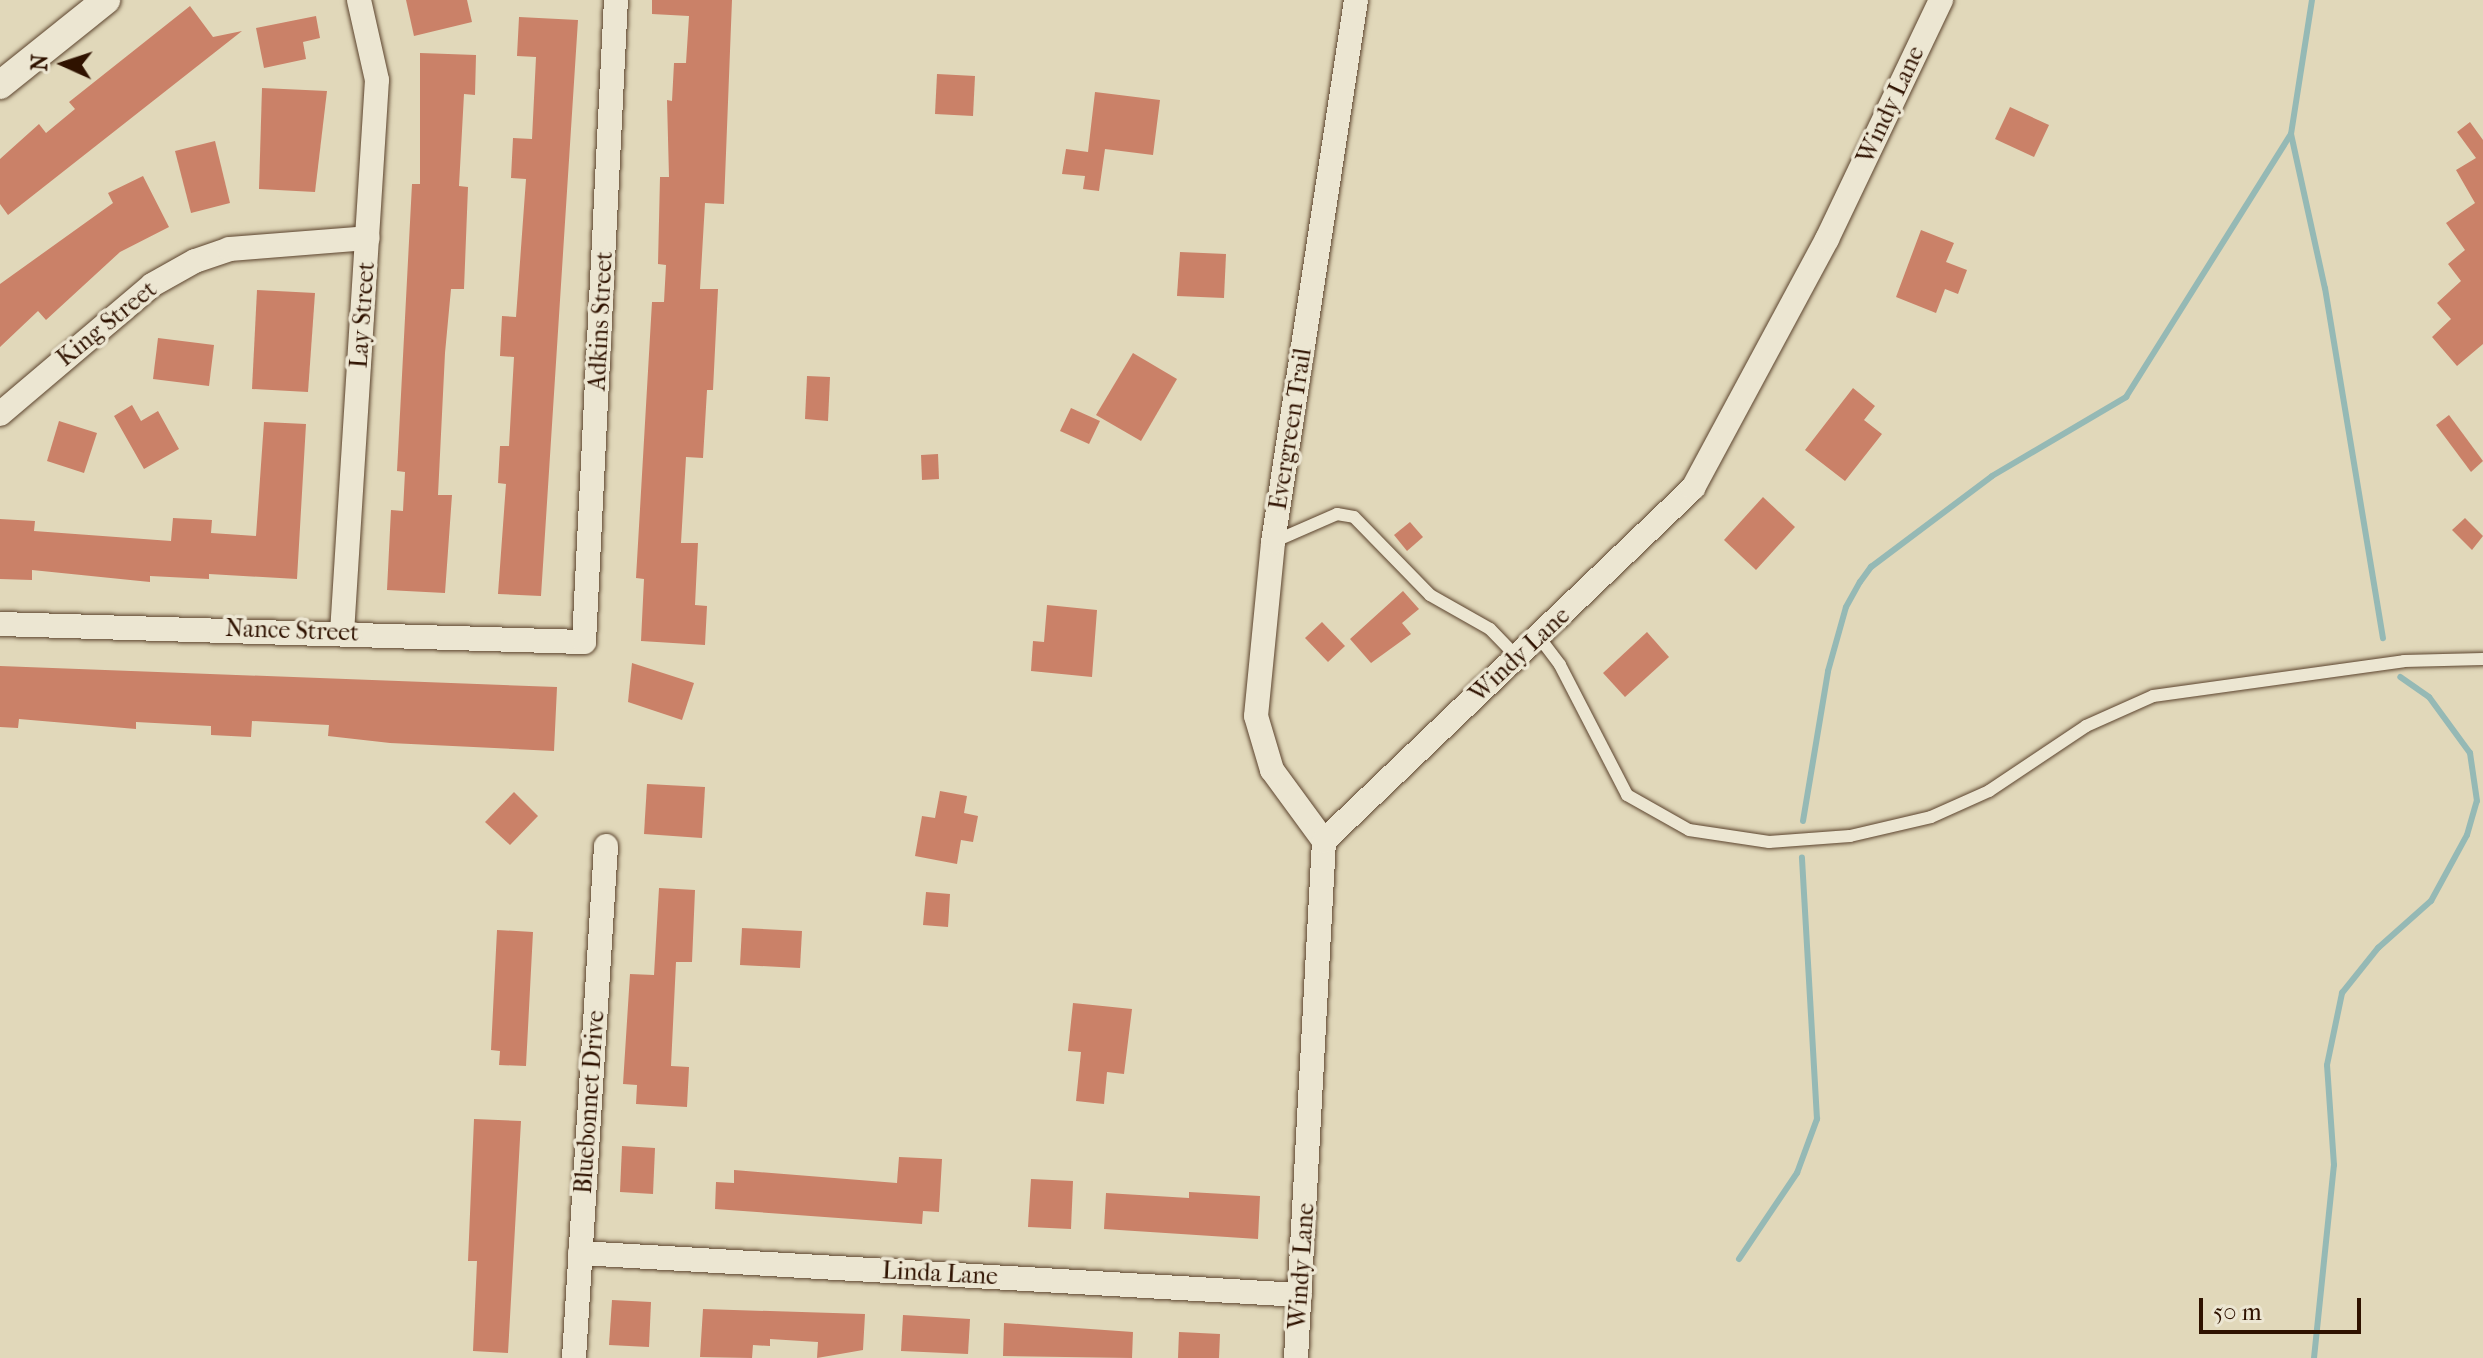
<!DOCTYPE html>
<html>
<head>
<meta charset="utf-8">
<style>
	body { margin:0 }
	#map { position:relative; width:2483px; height:1358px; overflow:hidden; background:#e1d8ba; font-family:"IM FELL French Canon",serif }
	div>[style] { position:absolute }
	.stream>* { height:6px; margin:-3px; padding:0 3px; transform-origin:3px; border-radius:3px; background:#95b9b5 }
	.building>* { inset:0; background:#ca8168 }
	.roads { filter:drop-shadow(0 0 2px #5c442e) drop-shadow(0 0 2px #5c442e) }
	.service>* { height:12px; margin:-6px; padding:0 6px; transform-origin:6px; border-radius:6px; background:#ece6d2 }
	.minor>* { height:24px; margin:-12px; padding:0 12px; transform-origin:12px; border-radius:12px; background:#ece6d2 }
	.tertiary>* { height:28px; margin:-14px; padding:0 14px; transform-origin:14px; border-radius:14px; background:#ece6d2 }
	span { translate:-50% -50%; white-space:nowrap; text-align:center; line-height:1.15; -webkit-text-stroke:7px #ece6d2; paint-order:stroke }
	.street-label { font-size:24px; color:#2f1200 }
	.north { position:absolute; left:24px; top:24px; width:80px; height:80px; -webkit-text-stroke:6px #ece6d2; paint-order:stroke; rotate:273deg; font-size:22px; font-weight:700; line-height:32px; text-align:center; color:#2f1200 }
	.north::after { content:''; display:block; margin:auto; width:28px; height:36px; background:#2f1200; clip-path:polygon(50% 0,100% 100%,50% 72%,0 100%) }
	.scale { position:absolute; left:2199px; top:1298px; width:162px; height:36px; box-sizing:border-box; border:4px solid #2f1200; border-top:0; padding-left:10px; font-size:24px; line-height:28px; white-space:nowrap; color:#2f1200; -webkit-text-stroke:6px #ece6d2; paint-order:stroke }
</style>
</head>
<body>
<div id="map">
	<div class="stream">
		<div style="left:2312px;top:0;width:136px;rotate:98.9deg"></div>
		<div style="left:2291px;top:134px;width:158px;rotate:77.6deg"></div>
		<div style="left:2325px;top:288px;width:355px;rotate:80.6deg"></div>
		<div style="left:1803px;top:821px;width:152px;rotate:-80.5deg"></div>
		<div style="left:1828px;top:671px;width:66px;rotate:-74.3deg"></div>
		<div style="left:1846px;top:607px;width:29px;rotate:-61deg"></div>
		<div style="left:1860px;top:582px;width:19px;rotate:-54deg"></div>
		<div style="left:1871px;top:567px;width:151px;rotate:-36.9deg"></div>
		<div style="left:1992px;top:476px;width:156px;rotate:-30.5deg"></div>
		<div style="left:2126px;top:397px;width:310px;rotate:-57.9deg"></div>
		<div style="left:1739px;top:1259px;width:104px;rotate:-56deg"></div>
		<div style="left:1797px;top:1173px;width:58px;rotate:-69.7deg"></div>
		<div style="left:1817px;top:1119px;width:262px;rotate:-93.3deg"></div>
		<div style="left:2314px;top:1358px;width:194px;rotate:-84.1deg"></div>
		<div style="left:2334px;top:1165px;width:100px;rotate:-94deg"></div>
		<div style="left:2327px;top:1065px;width:74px;rotate:-78.2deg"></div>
		<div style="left:2342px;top:993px;width:58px;rotate:-51.3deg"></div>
		<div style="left:2378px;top:948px;width:71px;rotate:-41.6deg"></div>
		<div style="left:2431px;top:901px;width:75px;rotate:-61.4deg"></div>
		<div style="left:2467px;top:835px;width:35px;rotate:-74deg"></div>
		<div style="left:2477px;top:801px;width:49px;rotate:-98.3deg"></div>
		<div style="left:2470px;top:753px;width:69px;rotate:-126.2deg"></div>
		<div style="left:2429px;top:697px;width:35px;rotate:-145deg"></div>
	</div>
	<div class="building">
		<div style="clip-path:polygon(406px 0,467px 0,472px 22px,414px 36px)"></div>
		<div style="clip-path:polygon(652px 0,732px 0,724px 204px,705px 203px,700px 289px,718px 289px,713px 390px,707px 390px,703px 458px,686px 457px,681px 543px,698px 543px,695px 605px,707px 606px,705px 645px,641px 641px,644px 579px,636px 578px,652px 302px,664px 302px,666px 265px,658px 264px,660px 177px,669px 177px,667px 100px,672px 101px,674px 63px,686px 63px,689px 16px,652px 14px)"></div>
		<div style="clip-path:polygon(190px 6px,213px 37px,242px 31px,8px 215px,0 204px,0 159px,39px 124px,46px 133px,75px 109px,69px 102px)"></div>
		<div style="clip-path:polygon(316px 16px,320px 38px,303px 42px,306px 59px,264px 68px,256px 28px)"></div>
		<div style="clip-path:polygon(519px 17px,578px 20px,541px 596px,498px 594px,506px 484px,498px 483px,500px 446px,509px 446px,514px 357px,500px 356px,502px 316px,516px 317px,526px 179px,511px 178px,513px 138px,532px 139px,536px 57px,517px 56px)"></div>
		<div style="clip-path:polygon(420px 53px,476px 55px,475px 95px,464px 94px,459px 186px,468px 187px,464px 289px,451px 289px,445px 353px,438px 495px,452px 495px,445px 593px,387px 590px,391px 510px,403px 511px,405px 472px,397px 471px,412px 184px,420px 184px)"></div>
		<div style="clip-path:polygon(937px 74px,975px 76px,973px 116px,935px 114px)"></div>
		<div style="clip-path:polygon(262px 88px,327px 91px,315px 192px,259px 189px)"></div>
		<div style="clip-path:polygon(1095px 92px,1160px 100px,1153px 155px,1105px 149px,1099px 191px,1083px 189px,1085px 176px,1062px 174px,1066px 149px,1088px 152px)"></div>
		<div style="clip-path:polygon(2010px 107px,2049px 125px,2034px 157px,1995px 139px)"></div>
		<div style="clip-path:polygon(2470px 122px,2483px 140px,2483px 344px,2457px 366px,2432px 337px,2451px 319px,2437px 303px,2461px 281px,2448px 264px,2465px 250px,2446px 223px,2475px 203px,2456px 170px,2476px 158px,2457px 132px)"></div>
		<div style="clip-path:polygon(215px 141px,230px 203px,191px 213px,175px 151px)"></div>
		<div style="clip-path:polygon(143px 176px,169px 227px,120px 252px,46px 320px,38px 311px,0 347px,0 284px,113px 203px,108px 193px)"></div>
		<div style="clip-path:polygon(1921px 230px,1954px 243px,1946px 262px,1967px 270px,1958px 294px,1945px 289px,1936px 313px,1896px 297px)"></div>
		<div style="clip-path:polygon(1180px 252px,1226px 254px,1224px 298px,1177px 296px)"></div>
		<div style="clip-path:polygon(257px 290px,315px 293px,308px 392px,252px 389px)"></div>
		<div style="clip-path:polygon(158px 338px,214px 345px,209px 386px,153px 379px)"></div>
		<div style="clip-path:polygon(1133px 353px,1177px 379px,1141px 441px,1096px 415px)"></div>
		<div style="clip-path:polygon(807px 376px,830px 377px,828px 421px,805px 419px)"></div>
		<div style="clip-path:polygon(1853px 388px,1875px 406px,1864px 420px,1882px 434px,1845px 481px,1805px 450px)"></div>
		<div style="clip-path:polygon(132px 405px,141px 421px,158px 411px,179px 449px,144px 469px,114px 416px)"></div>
		<div style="clip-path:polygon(1071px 408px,1100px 421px,1089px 444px,1060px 431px)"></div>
		<div style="clip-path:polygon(2449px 415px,2483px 461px,2471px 472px,2436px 425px)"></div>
		<div style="clip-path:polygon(59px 421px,97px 433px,84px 473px,47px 461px)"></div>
		<div style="clip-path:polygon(264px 422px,306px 424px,297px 579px,209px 574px,209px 579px,150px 576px,150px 582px,32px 570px,32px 580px,0 579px,0 519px,35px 521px,34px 531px,171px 541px,173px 518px,212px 520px,211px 533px,256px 536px)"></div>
		<div style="clip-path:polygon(938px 454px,939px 479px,922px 480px,921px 455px)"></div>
		<div style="clip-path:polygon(1763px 497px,1795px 527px,1756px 570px,1724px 540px)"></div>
		<div style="clip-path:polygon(2465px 518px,2483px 536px,2472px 550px,2452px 530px)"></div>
		<div style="clip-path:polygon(1410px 522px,1423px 537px,1407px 551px,1394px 535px)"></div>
		<div style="clip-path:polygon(1403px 591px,1419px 609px,1402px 623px,1411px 634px,1371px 663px,1350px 639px)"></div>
		<div style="clip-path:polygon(1047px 605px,1097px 610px,1092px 677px,1031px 671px,1033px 641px,1044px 642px)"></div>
		<div style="clip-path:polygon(1322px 622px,1345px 646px,1328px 662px,1305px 638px)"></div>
		<div style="clip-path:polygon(1647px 632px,1669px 657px,1625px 697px,1603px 673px)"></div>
		<div style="clip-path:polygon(632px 663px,694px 683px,682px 720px,628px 702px)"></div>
		<div style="clip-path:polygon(0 666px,557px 687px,554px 751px,390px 743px,328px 736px,329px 725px,252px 721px,251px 737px,211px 735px,211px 726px,136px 722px,136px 729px,19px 719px,18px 728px,0 727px)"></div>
		<div style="clip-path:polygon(647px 784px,705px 787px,702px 838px,644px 834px)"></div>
		<div style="clip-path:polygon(940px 791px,967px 796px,964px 813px,978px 816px,973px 842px,961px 840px,957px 864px,915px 856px,922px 816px,935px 818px)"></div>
		<div style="clip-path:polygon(514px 792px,538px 816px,510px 845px,485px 822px)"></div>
		<div style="clip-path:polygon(659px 888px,695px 890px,692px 962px,676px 962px,671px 1066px,689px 1067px,687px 1107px,636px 1104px,637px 1085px,623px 1084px,630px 974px,654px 975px)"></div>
		<div style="clip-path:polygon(926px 892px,950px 894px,948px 927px,923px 925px)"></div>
		<div style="clip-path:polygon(742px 928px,802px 931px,800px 968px,740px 965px)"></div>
		<div style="clip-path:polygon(497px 930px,533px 932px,526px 1066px,499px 1065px,500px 1051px,491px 1050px)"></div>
		<div style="clip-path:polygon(1073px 1003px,1132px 1009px,1124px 1074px,1107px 1072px,1104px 1104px,1076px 1101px,1081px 1052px,1068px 1051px)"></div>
		<div style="clip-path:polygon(474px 1119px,521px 1121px,508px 1353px,473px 1351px,477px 1261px,468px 1261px)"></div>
		<div style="clip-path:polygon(622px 1146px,655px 1148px,653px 1194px,620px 1192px)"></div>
		<div style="clip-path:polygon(899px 1157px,942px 1159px,939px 1212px,923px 1211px,922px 1224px,715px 1209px,716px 1182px,734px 1183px,734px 1170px,897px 1183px)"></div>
		<div style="clip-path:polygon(1031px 1179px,1073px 1181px,1071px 1229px,1028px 1227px)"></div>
		<div style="clip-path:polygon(1189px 1192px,1260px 1196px,1258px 1239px,1104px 1229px,1106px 1193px,1189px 1198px)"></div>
		<div style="clip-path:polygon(612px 1300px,651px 1302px,649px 1347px,609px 1345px)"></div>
		<div style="clip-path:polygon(703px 1309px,865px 1314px,863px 1350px,817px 1358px,818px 1342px,770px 1339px,770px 1346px,753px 1345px,752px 1358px,700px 1357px)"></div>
		<div style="clip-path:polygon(903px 1315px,970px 1319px,968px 1354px,901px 1351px)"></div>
		<div style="clip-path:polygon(1004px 1323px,1133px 1332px,1132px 1358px,1003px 1356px)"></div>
		<div style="clip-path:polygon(1179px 1332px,1220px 1334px,1219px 1358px,1178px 1358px)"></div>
	</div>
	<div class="roads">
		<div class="service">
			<div style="left:1273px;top:542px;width:70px;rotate:-23.6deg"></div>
			<div style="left:1337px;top:514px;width:17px;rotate:10deg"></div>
			<div style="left:1354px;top:517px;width:109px;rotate:45.7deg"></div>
			<div style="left:1430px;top:595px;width:69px;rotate:29.5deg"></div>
			<div style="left:1490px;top:629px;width:35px;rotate:46deg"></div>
			<div style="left:1539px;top:637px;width:35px;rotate:53deg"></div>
			<div style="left:1560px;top:665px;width:146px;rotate:62.7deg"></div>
			<div style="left:1627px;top:795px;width:71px;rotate:29.4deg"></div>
			<div style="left:1689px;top:830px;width:81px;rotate:8.5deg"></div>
			<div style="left:1769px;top:842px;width:81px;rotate:-4.2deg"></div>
			<div style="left:1850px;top:836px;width:83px;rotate:-13.2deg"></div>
			<div style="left:1931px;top:817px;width:64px;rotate:-24.1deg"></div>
			<div style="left:1989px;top:791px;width:117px;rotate:-33.8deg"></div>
			<div style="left:2086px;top:726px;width:73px;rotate:-24.1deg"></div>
			<div style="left:2153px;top:696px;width:253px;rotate:-7.9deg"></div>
			<div style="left:2404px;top:661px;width:79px;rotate:-1.5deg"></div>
		</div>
		<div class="minor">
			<div style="left:0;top:414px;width:199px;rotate:-40.3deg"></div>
			<div style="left:152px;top:285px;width:49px;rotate:-29.2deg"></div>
			<div style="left:195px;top:261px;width:36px;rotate:-19deg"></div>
			<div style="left:229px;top:249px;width:139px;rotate:-4.5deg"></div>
			<div style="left:0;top:624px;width:584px;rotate:1.77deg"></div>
			<div style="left:584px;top:642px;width:643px;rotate:-87.15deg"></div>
			<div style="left:342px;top:633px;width:554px;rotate:-86.38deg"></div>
			<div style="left:377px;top:80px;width:82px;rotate:-102.7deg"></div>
			<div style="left:1324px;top:841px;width:88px;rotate:-126.2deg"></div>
			<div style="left:1272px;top:770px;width:56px;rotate:-106.5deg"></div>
			<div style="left:1256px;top:716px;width:175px;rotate:-84.4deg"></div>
			<div style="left:1273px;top:542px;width:548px;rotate:-81.29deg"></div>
			<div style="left:580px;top:1253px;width:721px;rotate:3.34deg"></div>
			<div style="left:574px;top:1358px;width:513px;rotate:-86.42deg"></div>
			<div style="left:1296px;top:1358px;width:518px;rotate:-86.9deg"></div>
			<div style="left:1324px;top:841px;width:511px;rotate:-43.73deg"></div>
			<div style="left:1693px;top:488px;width:283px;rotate:-61.7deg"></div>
			<div style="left:1827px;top:239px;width:265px;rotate:-64.5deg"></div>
		</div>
		<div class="tertiary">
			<div style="left:0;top:85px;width:136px;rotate:-38.7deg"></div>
		</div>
	</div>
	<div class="street-label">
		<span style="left:1891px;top:105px;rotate:-65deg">Windy Lane</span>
		<span style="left:363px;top:315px;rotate:-86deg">Lay Street</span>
		<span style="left:601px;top:321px;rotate:-87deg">Adkins Street</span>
		<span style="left:107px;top:324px;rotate:-39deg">King Street</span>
		<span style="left:1291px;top:429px;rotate:-81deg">Evergreen Trail</span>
		<span style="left:292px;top:631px;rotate:2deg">Nance Street</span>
		<span style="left:1520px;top:655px;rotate:-43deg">Windy Lane</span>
		<span style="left:590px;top:1102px;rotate:-86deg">Bluebonnet Drive</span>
		<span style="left:1302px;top:1266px;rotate:-86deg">Windy Lane</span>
		<span style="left:940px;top:1274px;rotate:3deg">Linda Lane</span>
	</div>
	<div class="north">N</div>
	<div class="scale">50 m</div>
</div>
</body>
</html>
